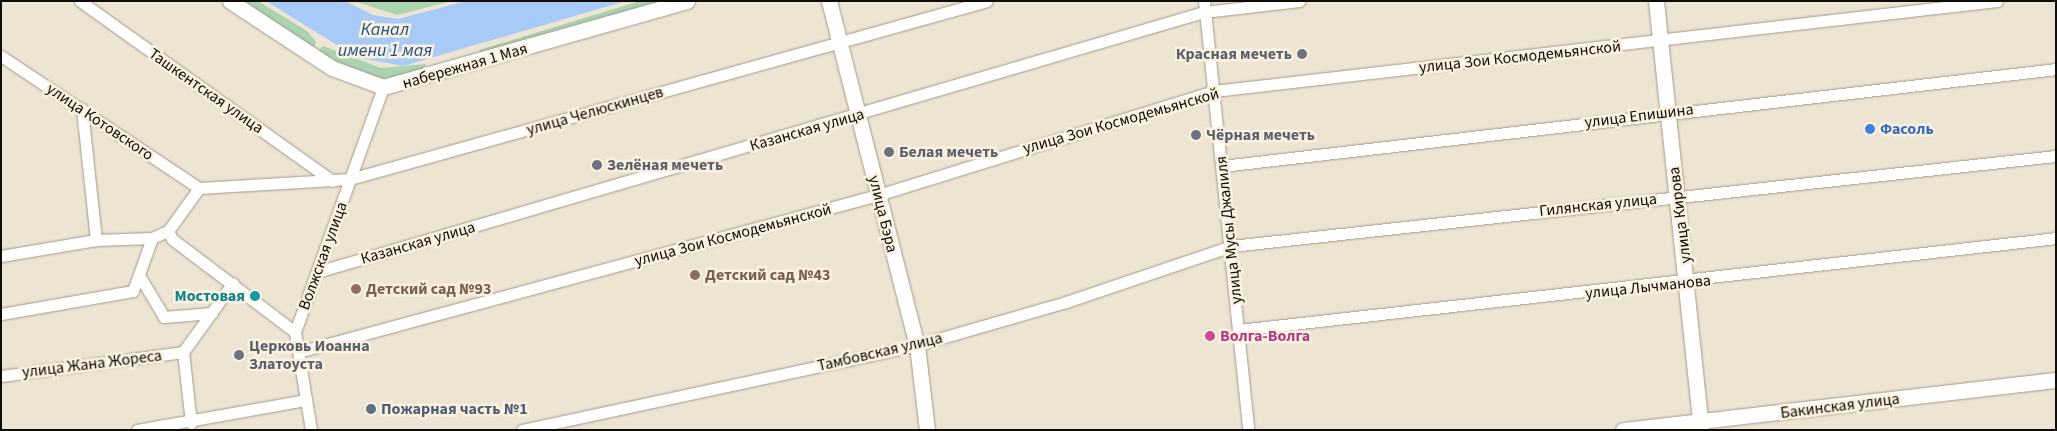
<!DOCTYPE html>
<html>
<head>
<meta charset="utf-8">
<style>
	body { margin:0 }
	#map { position:relative; width:2057px; height:431px; overflow:hidden; background:#eee4d3; font-family:"Source Sans 3",sans-serif }
	div>[style] { position:absolute }
	.green>* { inset:0; background:#abd3b0 }
	.water>* { inset:0; background:#a7caf7 }
	.roads { filter:drop-shadow(0 0 1px #a39a8a) drop-shadow(0 0 1px #a39a8a) }
	.street>* { height:11px; margin:-5.5px; padding:0 5.5px; transform-origin:5.5px; border-radius:5.5px; background:#fff }
	.secondary>* { height:15px; margin:-7.5px; padding:0 7.5px; transform-origin:7.5px; border-radius:7.5px; background:#fff }
	.dots>* { width:14px; height:14px; translate:-50% -50%; box-sizing:border-box; border:2px solid #fbf1e0; border-radius:50% }
	span { translate:-50% -50%; white-space:nowrap; text-align:center; line-height:1.15; -webkit-text-stroke:5px #fbf1e0; paint-order:stroke }
	.worship-label { font-size:16px; color:#5b616d; font-weight:700 }
	.right { translate:-100% -50%; text-align:right }
	.left { translate:0 -50%; text-align:left }
	.street-label { font-size:16px; color:#0f0b06 }
	.shop-label { font-size:16px; color:#366cbe; font-weight:700 }
	.education-label { font-size:16px; color:#785e54; font-weight:700 }
	.culture-label { font-size:16px; color:#0d838f; font-weight:700 }
	.hotel-label { font-size:16px; color:#b23c85; font-weight:700 }
	.service-label { font-size:16px; color:#4e5e75; font-weight:700 }
	.water-label { font-size:18px; color:#225187; font-style:italic }
	.frame { position:absolute; inset:0; border:2px solid #0f0b06; pointer-events:none }
</style>
</head>
<body>
<div id="map">
	<div class="green">
		<div style="clip-path:polygon(237px 1px,258px 1px,307px 31px,316px 42px,313px 50px)"></div>
		<div style="clip-path:polygon(354px 1px,452px 1px,397px 15px)"></div>
		<div style="clip-path:polygon(640px 1px,670px 1px,481px 56px,479px 50px)"></div>
		<div style="clip-path:polygon(323px 46px,381px 68px,426px 64px,427px 72px,378px 80px,362px 77px,317px 52px)"></div>
	</div>
	<div class="water">
		<div style="clip-path:polygon(266px 1px,345px 1px,373px 15px,398px 19px,466px 1px,626px 1px,403px 66px,356px 57px)"></div>
	</div>
	<div class="roads">
		<div class="street">
			<div style="left:80px;top:1px;width:310px;rotate:35.5deg"></div>
			<div style="left:1204px;top:1px;width:431px;rotate:84.1deg"></div>
			<div style="left:1px;top:56px;width:238px;rotate:33.7deg"></div>
			<div style="left:82px;top:109px;width:132px;rotate:83.9deg"></div>
			<div style="left:1222px;top:166px;width:840px;rotate:-6.63deg"></div>
			<div style="left:199px;top:188px;width:151px;rotate:-3.4deg"></div>
			<div style="left:350px;top:179px;width:661px;rotate:-15.61deg"></div>
			<div style="left:168px;top:231px;width:9px;rotate:63deg"></div>
			<div style="left:172px;top:239px;width:154px;rotate:37.1deg"></div>
			<div style="left:1px;top:256px;width:96px;rotate:-9.6deg"></div>
			<div style="left:96px;top:240px;width:56px;rotate:-2deg"></div>
			<div style="left:152px;top:238px;width:17px;rotate:-24deg"></div>
			<div style="left:168px;top:231px;width:53px;rotate:-54.2deg"></div>
			<div style="left:317px;top:272px;width:924px;rotate:-16.34deg"></div>
			<div style="left:1204px;top:12px;width:96px;rotate:-6.6deg"></div>
			<div style="left:139px;top:275px;width:49px;rotate:59.2deg"></div>
			<div style="left:164px;top:317px;width:48px;rotate:-4.8deg"></div>
			<div style="left:1px;top:314px;width:134px;rotate:-9.9deg"></div>
			<div style="left:133px;top:291px;width:56px;rotate:-70.3deg"></div>
			<div style="left:1239px;top:330px;width:822px;rotate:-6.42deg"></div>
			<div style="left:298px;top:352px;width:601px;rotate:-15.15deg"></div>
			<div style="left:878px;top:195px;width:352px;rotate:-17.2deg"></div>
			<div style="left:1214px;top:91px;width:788px;rotate:-6.56deg"></div>
			<div style="left:1px;top:376px;width:184px;rotate:-7.5deg"></div>
			<div style="left:191px;top:423px;width:71px;rotate:-96.4deg"></div>
			<div style="left:183px;top:352px;width:85px;rotate:-54.1deg"></div>
			<div style="left:137px;top:430px;width:172px;rotate:-10.1deg"></div>
			<div style="left:311px;top:430px;width:99px;rotate:-99.3deg"></div>
			<div style="left:295px;top:332px;width:260px;rotate:-70.2deg"></div>
			<div style="left:522px;top:430px;width:404px;rotate:-12.1deg"></div>
			<div style="left:917px;top:345px;width:155px;rotate:-16.1deg"></div>
			<div style="left:1066px;top:302px;width:174px;rotate:-18.7deg"></div>
			<div style="left:1231px;top:246px;width:830px;rotate:-6.23deg"></div>
		</div>
		<div class="secondary">
			<div style="left:230px;top:1px;width:122px;rotate:33.3deg"></div>
			<div style="left:332px;top:68px;width:54px;rotate:20.4deg"></div>
			<div style="left:383px;top:87px;width:316px;rotate:-15.8deg"></div>
			<div style="left:829px;top:1px;width:355px;rotate:75.7deg"></div>
			<div style="left:917px;top:345px;width:86px;rotate:83.3deg"></div>
			<div style="left:1656px;top:1px;width:431px;rotate:84deg"></div>
			<div style="left:1623px;top:430px;width:436px;rotate:-6.6deg"></div>
		</div>
	</div>
	<div class="dots">
		<div style="left:1302px;top:54px;background:#6b7280"></div>
		<div style="left:1870px;top:129px;background:#3f7fe0"></div>
		<div style="left:1196px;top:135px;background:#6b7280"></div>
		<div style="left:889px;top:152px;background:#6b7280"></div>
		<div style="left:597px;top:165px;background:#6b7280"></div>
		<div style="left:695px;top:275px;background:#8d6e63"></div>
		<div style="left:356px;top:289px;background:#8d6e63"></div>
		<div style="left:255px;top:296px;background:#0f9aa8"></div>
		<div style="left:1210px;top:336px;background:#d1479c"></div>
		<div style="left:239px;top:355px;background:#6b7280"></div>
		<div style="left:371px;top:409px;background:#5c6f8a"></div>
	</div>
	<div class="worship-label">
		<span class="right" style="left:1292px;top:54px">Красная мечеть</span>
		<span class="left" style="left:1206px;top:135px">Чёрная мечеть</span>
		<span class="left" style="left:899px;top:152px">Белая мечеть</span>
		<span class="left" style="left:607px;top:165px">Зелёная мечеть</span>
		<span class="left" style="left:249px;top:355px">Церковь Иоанна<br>Златоуста</span>
	</div>
	<div class="street-label">
		<span style="left:1520px;top:57px;rotate:-6deg">улица Зои Космодемьянской</span>
		<span style="left:465px;top:66px;rotate:-16deg">набережная 1 Мая</span>
		<span style="left:206px;top:91px;rotate:35deg">Ташкентская улица</span>
		<span style="left:595px;top:111px;rotate:-16deg">улица Челюскинцев</span>
		<span style="left:1639px;top:116px;rotate:-7deg">улица Епишина</span>
		<span style="left:1121px;top:121px;rotate:-16deg">улица Зои Космодемьянской</span>
		<span style="left:100px;top:122px;rotate:34deg">улица Котовского</span>
		<span style="left:807px;top:130px;rotate:-16deg">Казанская улица</span>
		<span style="left:1598px;top:205px;rotate:-6deg">Гилянская улица</span>
		<span style="left:883px;top:214px;rotate:76deg">улица Бэра</span>
		<span style="left:1680px;top:215px;rotate:-97deg">улица Кирова</span>
		<span style="left:1229px;top:230px;rotate:-96deg">улица Мусы Джалиля</span>
		<span style="left:733px;top:235px;rotate:-15deg">улица Зои Космодемьянской</span>
		<span style="left:418px;top:243px;rotate:-16deg">Казанская улица</span>
		<span style="left:323px;top:256px;rotate:-70deg">Волжская улица</span>
		<span style="left:1648px;top:287px;rotate:-6deg">улица Лычманова</span>
		<span style="left:880px;top:352px;rotate:-13deg">Тамбовская улица</span>
		<span style="left:92px;top:364px;rotate:-7deg">улица Жана Жореса</span>
		<span style="left:1840px;top:406px;rotate:-7deg">Бакинская улица</span>
	</div>
	<div class="shop-label">
		<span class="left" style="left:1880px;top:129px">Фасоль</span>
	</div>
	<div class="education-label">
		<span class="left" style="left:705px;top:275px">Детский сад №43</span>
		<span class="left" style="left:366px;top:289px">Детский сад №93</span>
	</div>
	<div class="culture-label">
		<span class="right" style="left:245px;top:296px">Мостовая</span>
	</div>
	<div class="hotel-label">
		<span class="left" style="left:1220px;top:336px">Волга-Волга</span>
	</div>
	<div class="service-label">
		<span class="left" style="left:381px;top:409px">Пожарная часть №1</span>
	</div>
	<div class="water-label">
		<span style="left:385px;top:41px">Канал<br>имени 1 мая</span>
	</div>
	<div class="frame"></div>
</div>
</body>
</html>
